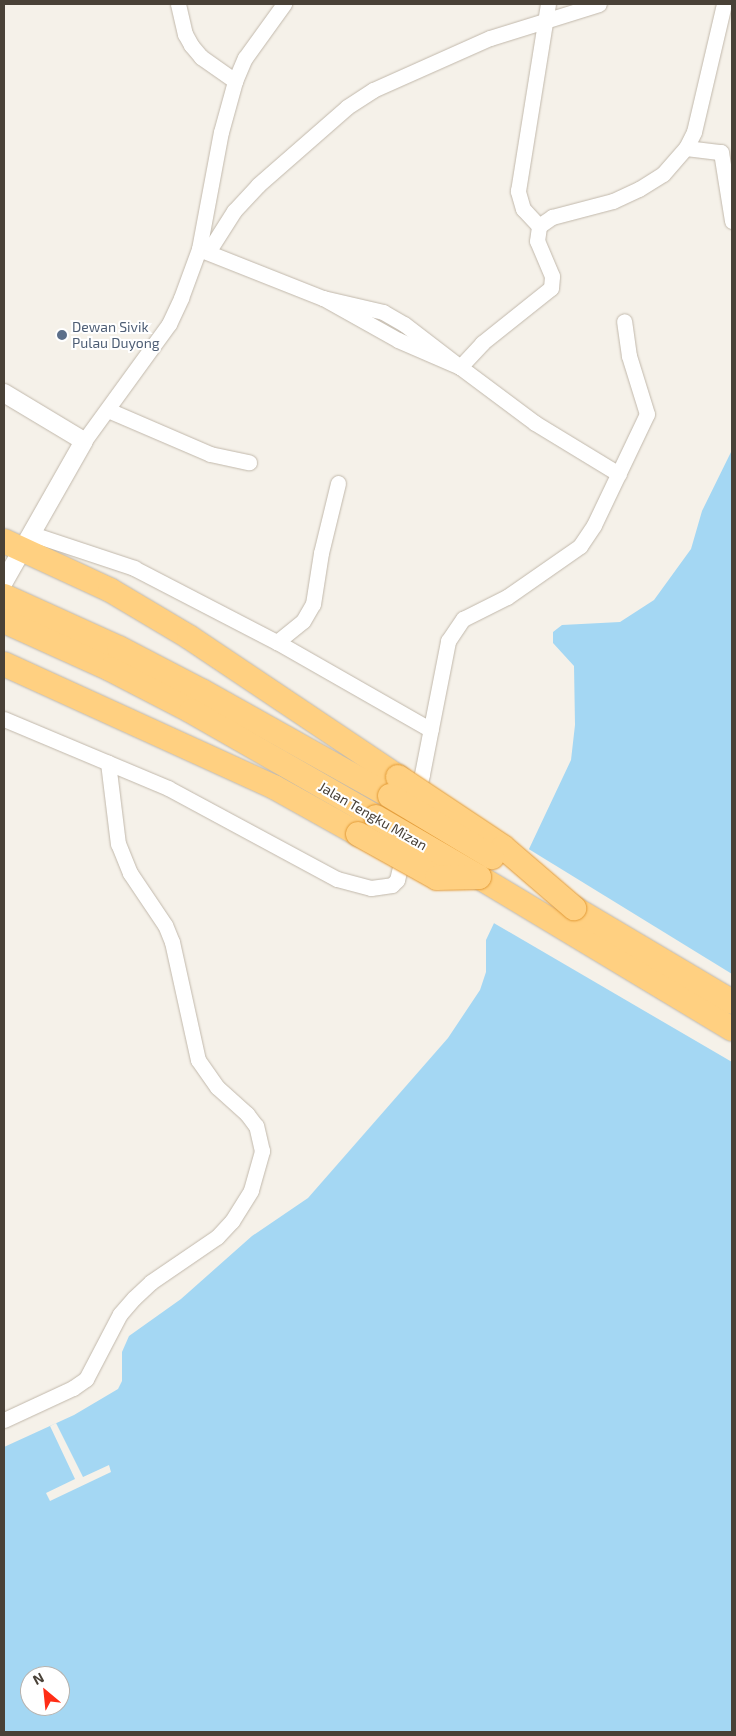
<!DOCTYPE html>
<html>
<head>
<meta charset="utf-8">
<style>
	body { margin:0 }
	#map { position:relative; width:736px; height:1736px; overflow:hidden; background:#f5f1e9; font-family:"Exo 2",sans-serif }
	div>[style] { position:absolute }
	.water>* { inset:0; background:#a4d7f3 }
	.pier>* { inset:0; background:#f5f1e9 }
	.roads { filter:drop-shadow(0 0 1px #c1b8ab) drop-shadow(0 0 1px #c1b8ab) }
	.minor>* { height:15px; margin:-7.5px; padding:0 7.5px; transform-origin:7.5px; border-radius:7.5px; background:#fff }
	.tertiary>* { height:18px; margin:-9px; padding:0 9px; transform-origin:9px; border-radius:9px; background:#fff }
	.trunk>* { height:24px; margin:-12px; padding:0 12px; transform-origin:12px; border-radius:12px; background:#ffd081 }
	.bridges { filter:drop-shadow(0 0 1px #e39a35) drop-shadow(0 0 1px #e39a35) }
	.trunk-bridge>* { height:24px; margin:-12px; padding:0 12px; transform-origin:12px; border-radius:12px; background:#ffd081 }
	.dots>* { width:14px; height:14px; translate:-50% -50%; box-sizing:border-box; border:2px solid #fff; border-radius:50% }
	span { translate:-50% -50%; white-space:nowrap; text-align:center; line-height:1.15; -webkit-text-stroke:4px #fff; paint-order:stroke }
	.service-label { font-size:14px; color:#4e5e75 }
	.left { translate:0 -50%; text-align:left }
	.street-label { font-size:14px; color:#494137 }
	.frame { position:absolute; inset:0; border:5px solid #494137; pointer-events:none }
	.north { position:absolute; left:20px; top:1666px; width:50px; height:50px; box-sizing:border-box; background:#fff; border:1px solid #b6b3af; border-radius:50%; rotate:332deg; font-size:14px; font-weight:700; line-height:20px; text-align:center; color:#494137 }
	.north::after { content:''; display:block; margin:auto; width:18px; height:22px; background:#ff2d16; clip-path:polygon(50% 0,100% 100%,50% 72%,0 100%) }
</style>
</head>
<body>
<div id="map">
	<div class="water">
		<div style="clip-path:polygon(evenodd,732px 450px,732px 1732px,4px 1732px,4px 1447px,74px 1415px,118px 1389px,122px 1381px,122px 1352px,129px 1336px,181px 1299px,252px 1236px,308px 1198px,448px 1038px,480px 990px,486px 972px,486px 940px,571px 760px,575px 725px,574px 666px,553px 643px,553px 632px,562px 625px,620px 622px,654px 600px,691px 549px,702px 511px,732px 450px,30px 1676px,60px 1676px,60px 1706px,30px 1706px,30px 1676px)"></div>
	</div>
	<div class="pier">
		<div style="clip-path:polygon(527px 848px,732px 974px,732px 1062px,492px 922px)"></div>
		<div style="clip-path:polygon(56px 1423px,83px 1477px,109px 1465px,111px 1472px,50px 1501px,46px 1493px,75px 1479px,50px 1426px)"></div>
	</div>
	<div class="roads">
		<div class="minor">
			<div style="left:178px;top:4px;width:31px;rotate:77deg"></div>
			<div style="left:185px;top:34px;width:13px;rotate:61deg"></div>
			<div style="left:191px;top:45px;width:16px;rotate:50deg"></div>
			<div style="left:201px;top:57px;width:42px;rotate:35.2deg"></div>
			<div style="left:724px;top:4px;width:131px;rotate:103.2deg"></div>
			<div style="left:694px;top:132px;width:18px;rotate:117deg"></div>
			<div style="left:686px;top:148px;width:35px;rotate:7deg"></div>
			<div style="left:721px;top:152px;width:70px;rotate:80.9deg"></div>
			<div style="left:539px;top:226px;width:16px;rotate:-35deg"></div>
			<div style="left:552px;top:217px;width:63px;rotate:-14.7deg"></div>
			<div style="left:613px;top:201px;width:29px;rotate:-25deg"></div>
			<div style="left:639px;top:189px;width:28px;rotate:-32deg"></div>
			<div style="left:663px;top:174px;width:35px;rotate:-49deg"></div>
			<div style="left:199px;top:249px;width:133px;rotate:21.6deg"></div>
			<div style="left:323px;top:298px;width:86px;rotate:29.2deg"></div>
			<div style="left:398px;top:340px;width:68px;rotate:23.5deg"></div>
			<div style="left:460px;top:367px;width:94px;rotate:36.7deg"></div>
			<div style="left:535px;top:423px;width:98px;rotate:31.3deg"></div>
			<div style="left:208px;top:252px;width:49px;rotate:-57.6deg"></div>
			<div style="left:234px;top:211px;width:35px;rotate:-47deg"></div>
			<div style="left:258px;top:185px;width:118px;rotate:-41.2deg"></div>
			<div style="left:347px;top:107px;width:31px;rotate:-33deg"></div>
			<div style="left:373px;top:90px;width:128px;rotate:-24deg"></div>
			<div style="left:490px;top:38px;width:114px;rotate:-17.3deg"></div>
			<div style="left:323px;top:298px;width:62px;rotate:13.1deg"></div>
			<div style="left:383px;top:312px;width:24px;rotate:30deg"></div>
			<div style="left:404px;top:324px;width:71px;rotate:37.5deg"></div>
			<div style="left:460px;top:367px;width:33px;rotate:-47deg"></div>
			<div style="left:482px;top:343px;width:88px;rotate:-38.6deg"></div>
			<div style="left:551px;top:288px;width:12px;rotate:-85deg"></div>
			<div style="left:552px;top:276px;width:38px;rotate:-113deg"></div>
			<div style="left:537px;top:241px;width:15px;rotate:-82deg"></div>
			<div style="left:539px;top:226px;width:23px;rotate:-133deg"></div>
			<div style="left:523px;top:209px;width:19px;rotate:-106deg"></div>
			<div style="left:518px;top:191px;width:189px;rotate:-80.9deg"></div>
			<div style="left:108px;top:410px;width:111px;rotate:23.3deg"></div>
			<div style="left:210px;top:454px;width:40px;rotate:12deg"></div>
			<div style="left:84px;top:441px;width:145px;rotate:-54deg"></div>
			<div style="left:169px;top:324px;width:29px;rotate:-65deg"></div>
			<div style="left:181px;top:298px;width:52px;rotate:-69.8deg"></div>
			<div style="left:199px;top:249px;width:119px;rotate:-79.4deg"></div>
			<div style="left:221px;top:132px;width:53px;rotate:-74.6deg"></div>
			<div style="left:235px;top:81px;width:25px;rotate:-67deg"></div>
			<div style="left:245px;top:58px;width:67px;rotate:-54.2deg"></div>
			<div style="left:32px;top:534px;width:108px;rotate:18.4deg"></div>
			<div style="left:134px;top:568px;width:161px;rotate:27.4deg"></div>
			<div style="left:277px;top:642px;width:177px;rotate:29.7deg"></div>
			<div style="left:277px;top:642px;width:33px;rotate:-39deg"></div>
			<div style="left:303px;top:621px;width:20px;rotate:-60deg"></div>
			<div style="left:313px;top:604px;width:52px;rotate:-81.1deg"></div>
			<div style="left:321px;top:553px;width:72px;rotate:-76.3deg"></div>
			<div style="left:4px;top:719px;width:178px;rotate:22.8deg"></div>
			<div style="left:168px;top:788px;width:192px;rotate:28.3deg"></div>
			<div style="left:337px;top:879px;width:35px;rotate:15deg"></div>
			<div style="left:371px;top:888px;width:21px;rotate:-8deg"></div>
			<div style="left:392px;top:885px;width:7px;rotate:-45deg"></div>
			<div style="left:397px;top:880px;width:109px;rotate:-76.7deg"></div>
			<div style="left:422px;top:774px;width:136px;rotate:-78.9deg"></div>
			<div style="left:448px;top:641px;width:27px;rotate:-56deg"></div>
			<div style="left:463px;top:619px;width:49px;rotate:-26.6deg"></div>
			<div style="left:507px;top:597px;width:89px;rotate:-34.9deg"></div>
			<div style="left:580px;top:546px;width:25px;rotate:-56deg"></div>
			<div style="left:594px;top:525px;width:123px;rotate:-64.5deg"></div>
			<div style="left:647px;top:414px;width:61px;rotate:-107.2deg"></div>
			<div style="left:629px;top:356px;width:35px;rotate:-98deg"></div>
			<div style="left:4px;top:1420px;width:76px;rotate:-24.9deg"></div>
			<div style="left:73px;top:1388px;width:16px;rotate:-35deg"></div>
			<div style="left:86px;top:1379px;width:73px;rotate:-62.4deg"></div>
			<div style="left:120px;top:1314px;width:21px;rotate:-49deg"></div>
			<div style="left:134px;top:1298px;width:23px;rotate:-43deg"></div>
			<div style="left:151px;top:1282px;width:80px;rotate:-34.3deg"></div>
			<div style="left:217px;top:1237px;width:22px;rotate:-47deg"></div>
			<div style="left:232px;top:1221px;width:36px;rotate:-58deg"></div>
			<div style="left:251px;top:1190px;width:41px;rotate:-74.2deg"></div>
			<div style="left:262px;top:1151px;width:26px;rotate:-103deg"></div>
			<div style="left:256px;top:1126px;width:15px;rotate:-127deg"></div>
			<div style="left:247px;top:1114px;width:40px;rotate:-138deg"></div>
			<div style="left:217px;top:1087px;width:33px;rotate:-125deg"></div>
			<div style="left:198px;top:1060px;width:121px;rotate:-102.4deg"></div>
			<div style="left:172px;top:942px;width:18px;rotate:-112deg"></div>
			<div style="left:165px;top:925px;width:63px;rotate:-123.9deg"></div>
			<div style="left:130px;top:873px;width:31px;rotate:-112deg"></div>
			<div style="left:118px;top:844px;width:82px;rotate:-97deg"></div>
		</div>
		<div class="tertiary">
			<div style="left:4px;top:393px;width:93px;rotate:31deg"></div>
			<div style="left:84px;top:441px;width:162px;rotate:119.6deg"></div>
		</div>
		<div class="trunk">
			<div style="left:4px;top:541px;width:117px;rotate:24.8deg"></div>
			<div style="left:110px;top:590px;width:92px;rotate:30.7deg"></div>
			<div style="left:189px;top:637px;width:252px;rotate:33.8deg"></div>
			<div style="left:4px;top:596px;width:126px;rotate:24.3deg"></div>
			<div style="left:119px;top:648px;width:93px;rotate:27.4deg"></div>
			<div style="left:202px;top:691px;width:215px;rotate:29.2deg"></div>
			<div style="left:4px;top:621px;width:116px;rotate:24.4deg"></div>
			<div style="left:110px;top:669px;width:91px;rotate:27.4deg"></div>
			<div style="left:191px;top:711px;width:213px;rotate:29.8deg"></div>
			<div style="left:4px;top:664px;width:297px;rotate:24.5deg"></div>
			<div style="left:274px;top:787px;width:96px;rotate:29.2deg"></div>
			<div style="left:479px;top:877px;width:295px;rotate:31deg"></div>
			<div style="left:574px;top:908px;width:184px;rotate:30.7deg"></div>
		</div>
	</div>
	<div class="bridges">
		<div class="trunk-bridge">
			<div style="left:398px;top:777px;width:126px;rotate:33.7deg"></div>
			<div style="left:503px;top:847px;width:94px;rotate:40.7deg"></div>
			<div style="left:390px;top:796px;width:119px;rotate:30.9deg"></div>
			<div style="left:376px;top:817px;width:119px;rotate:30.2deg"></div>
			<div style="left:358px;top:834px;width:90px;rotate:29.1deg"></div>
			<div style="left:437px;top:878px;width:42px;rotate:-1.4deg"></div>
		</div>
	</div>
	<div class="dots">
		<div style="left:62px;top:335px;background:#5c6f8a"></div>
	</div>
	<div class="service-label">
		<span class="left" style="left:72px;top:335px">Dewan Sivik<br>Pulau Duyong</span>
	</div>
	<div class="street-label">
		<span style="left:373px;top:816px;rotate:30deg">Jalan Tengku Mizan</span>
	</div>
	<div class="frame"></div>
	<div class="north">N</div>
</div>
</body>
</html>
